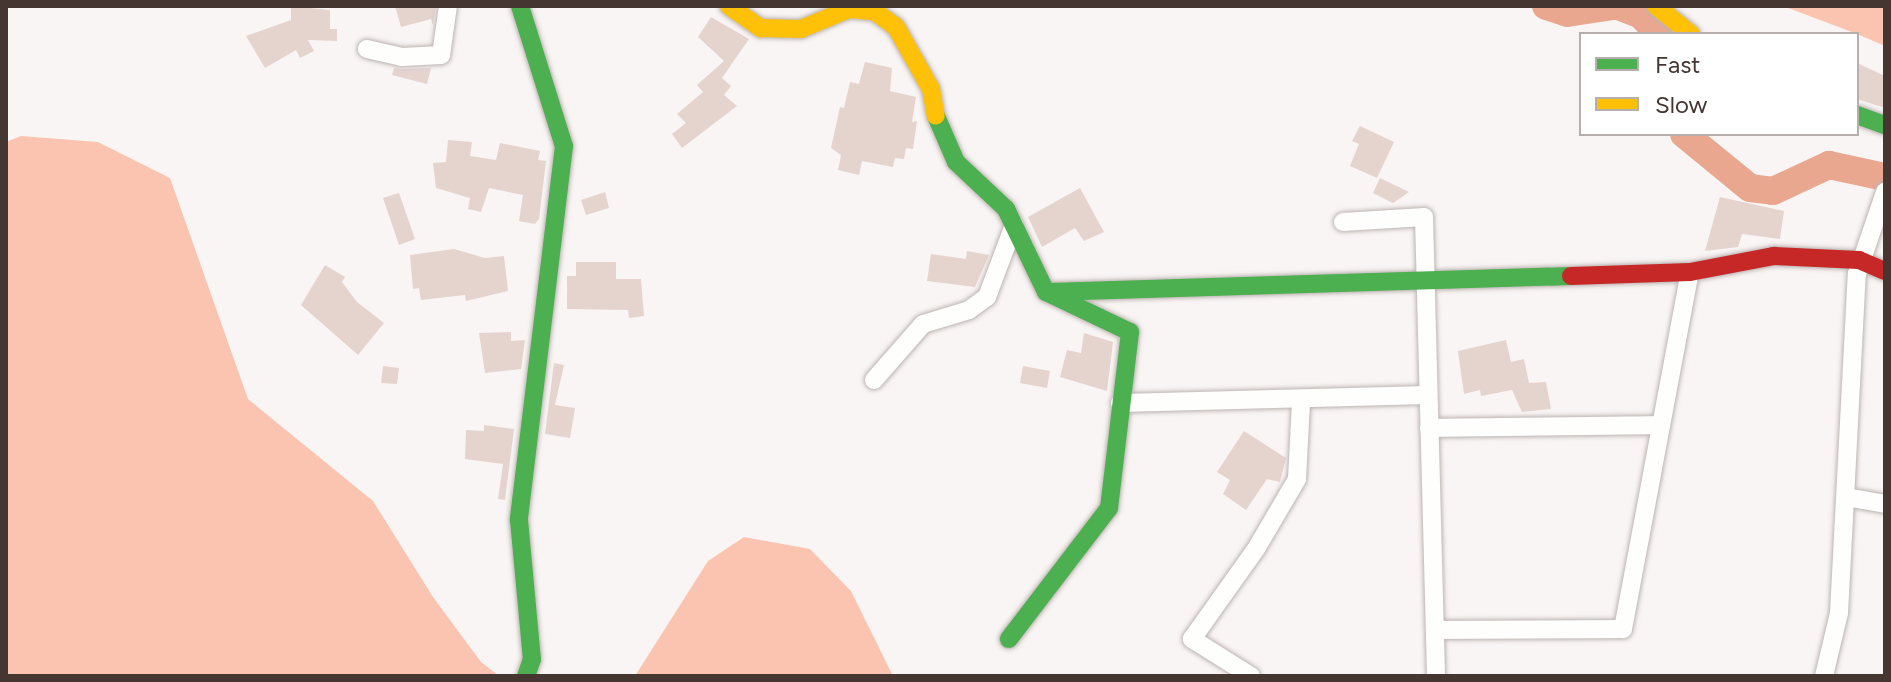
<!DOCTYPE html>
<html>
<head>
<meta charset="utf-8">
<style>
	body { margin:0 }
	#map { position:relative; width:1891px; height:682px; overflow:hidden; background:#f9f5f4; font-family:Figtree,sans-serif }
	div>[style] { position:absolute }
	.forest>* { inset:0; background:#fbc4b1 }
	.river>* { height:28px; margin:-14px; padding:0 14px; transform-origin:14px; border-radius:14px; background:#eaa790 }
	.building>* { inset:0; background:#e5d3ce }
	.roads { filter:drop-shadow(0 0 2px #bcb4b1) drop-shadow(0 0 2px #bcb4b1) }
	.street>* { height:18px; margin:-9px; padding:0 9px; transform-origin:9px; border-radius:9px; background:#fefefd }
	.fast>* { height:18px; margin:-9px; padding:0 9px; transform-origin:9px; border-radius:9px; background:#4caf50 }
	.slow>* { height:18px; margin:-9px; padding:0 9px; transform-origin:9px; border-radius:9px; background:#ffc107 }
	.jam>* { height:18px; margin:-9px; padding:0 9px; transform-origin:9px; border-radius:9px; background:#c62828 }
	span { translate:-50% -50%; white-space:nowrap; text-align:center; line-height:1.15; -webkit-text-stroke:7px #fff; paint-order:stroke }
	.frame { position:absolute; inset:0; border:8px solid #463631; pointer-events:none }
	.legend { position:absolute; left:1579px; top:32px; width:280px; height:104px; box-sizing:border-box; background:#fff; border:2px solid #b5afad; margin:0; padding:10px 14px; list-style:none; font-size:24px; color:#463631 }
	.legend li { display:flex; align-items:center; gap:16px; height:40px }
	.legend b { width:40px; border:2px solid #b5afad }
</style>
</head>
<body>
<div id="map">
	<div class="forest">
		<div style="clip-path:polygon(1783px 6px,1885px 6px,1885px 46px,1857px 34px)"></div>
		<div style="clip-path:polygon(21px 136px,98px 142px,170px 178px,248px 399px,373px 501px,433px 597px,481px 662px,499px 676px,6px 676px,6px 142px)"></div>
		<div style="clip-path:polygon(744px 537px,810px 549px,851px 591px,893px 676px,635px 676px,708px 561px)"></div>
	</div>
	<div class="river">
		<div style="left:1546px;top:6px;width:22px;rotate:18deg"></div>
		<div style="left:1567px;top:13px;width:47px;rotate:-8.7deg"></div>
		<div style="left:1618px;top:6px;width:25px;rotate:21deg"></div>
		<div style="left:1641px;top:15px;width:26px;rotate:47deg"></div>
		<div style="left:1684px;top:134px;width:85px;rotate:39.3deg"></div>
		<div style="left:1750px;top:188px;width:23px;rotate:7deg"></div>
		<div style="left:1773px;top:191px;width:62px;rotate:-24.9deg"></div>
		<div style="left:1829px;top:165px;width:57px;rotate:12.1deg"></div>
	</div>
	<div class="building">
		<div style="clip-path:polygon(291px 6px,330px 10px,330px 29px,337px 29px,337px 41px,308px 40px,314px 51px,300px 58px,296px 50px,265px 68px,246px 36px,291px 20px)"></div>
		<div style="clip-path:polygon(395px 6px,436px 6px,433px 25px,431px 19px,401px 27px)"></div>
		<div style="clip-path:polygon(711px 17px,749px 39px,722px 78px,731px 86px,724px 95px,737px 106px,682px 148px,672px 134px,686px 123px,677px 114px,703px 92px,697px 85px,724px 61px,698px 37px)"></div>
		<div style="clip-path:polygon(865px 62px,892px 68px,890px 91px,916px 97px,912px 122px,917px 121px,913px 149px,906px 148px,904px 159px,895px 158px,893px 167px,862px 161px,859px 175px,838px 170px,841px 155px,831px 148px,840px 107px,844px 108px,850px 82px,859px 84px)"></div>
		<div style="clip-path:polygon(1857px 63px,1885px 76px,1885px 108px,1857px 99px)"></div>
		<div style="clip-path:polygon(394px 68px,402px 69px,431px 68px,427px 84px,392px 75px)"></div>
		<div style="clip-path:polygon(1360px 126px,1394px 142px,1377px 178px,1350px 166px,1359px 144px,1352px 141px)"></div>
		<div style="clip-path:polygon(448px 140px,472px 142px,470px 156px,496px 160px,500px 143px,540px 151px,538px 160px,546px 161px,539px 219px,535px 224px,519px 221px,523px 195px,489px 188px,481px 212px,468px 209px,470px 198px,436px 188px,433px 163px,446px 162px)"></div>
		<div style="clip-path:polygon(1380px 178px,1409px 192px,1393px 203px,1373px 193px)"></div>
		<div style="clip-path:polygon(1080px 188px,1104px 232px,1084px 241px,1075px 228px,1042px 247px,1028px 217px)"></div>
		<div style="clip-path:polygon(605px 192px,609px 208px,586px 215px,581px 200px)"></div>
		<div style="clip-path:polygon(399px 193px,415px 239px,399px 245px,383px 198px)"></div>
		<div style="clip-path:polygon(1720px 197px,1784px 211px,1780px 239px,1742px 234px,1738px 247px,1705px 251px)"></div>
		<div style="clip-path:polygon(454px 249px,485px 258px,504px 256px,508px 291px,466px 301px,465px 295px,421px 300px,419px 288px,413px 289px,410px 255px)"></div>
		<div style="clip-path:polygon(967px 251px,989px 255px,975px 287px,927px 281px,931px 254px,966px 259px)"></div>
		<div style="clip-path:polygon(576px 262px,616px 262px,616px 279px,641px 279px,644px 316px,629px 318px,628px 310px,567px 309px,567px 276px,576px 276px)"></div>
		<div style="clip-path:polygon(325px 265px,345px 277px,342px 282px,357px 302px,384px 323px,358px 355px,301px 305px)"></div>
		<div style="clip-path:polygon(511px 332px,511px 341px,525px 340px,521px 369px,485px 373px,479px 333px)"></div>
		<div style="clip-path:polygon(1084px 333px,1113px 342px,1107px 391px,1060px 377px,1067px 350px,1081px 353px)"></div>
		<div style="clip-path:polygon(1506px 340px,1511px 362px,1524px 359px,1529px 383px,1546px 382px,1551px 409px,1522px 412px,1512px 390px,1481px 396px,1480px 390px,1464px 394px,1458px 351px)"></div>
		<div style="clip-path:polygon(554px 363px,564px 365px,555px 405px,575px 408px,570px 438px,545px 434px)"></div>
		<div style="clip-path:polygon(383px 366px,399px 368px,397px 384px,381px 383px)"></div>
		<div style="clip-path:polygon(1023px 366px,1050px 371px,1047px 388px,1020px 383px)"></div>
		<div style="clip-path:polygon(484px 425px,514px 429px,505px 500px,498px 499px,503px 464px,465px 459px,466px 430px,484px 431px)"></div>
		<div style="clip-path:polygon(1244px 431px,1286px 458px,1280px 482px,1267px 479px,1246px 510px,1223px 494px,1230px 480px,1217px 472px)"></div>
	</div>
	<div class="roads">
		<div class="street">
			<div style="left:367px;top:49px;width:36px;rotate:13deg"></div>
			<div style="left:402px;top:57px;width:39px;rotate:-3deg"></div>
			<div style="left:441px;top:55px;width:49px;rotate:-81.9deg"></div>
			<div style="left:1343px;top:222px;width:81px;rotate:-3.5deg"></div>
			<div style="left:1424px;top:217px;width:459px;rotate:88.5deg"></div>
			<div style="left:874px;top:380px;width:74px;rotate:-48.8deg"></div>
			<div style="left:923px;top:324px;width:48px;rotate:-16.9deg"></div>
			<div style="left:969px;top:310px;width:22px;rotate:-36deg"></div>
			<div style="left:987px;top:297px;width:77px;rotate:-69.4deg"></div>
			<div style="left:1120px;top:403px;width:308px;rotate:-1.5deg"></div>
			<div style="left:1429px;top:428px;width:232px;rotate:-0.7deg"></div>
			<div style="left:1846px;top:497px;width:40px;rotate:10deg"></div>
			<div style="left:1436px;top:630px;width:187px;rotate:-0.3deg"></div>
			<div style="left:1623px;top:629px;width:363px;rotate:-79.4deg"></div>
			<div style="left:1251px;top:676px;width:70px;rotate:-147.9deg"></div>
			<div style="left:1192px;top:639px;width:110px;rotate:-54.6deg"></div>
			<div style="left:1256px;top:549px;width:81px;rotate:-59.6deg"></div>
			<div style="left:1297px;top:479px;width:77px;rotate:-87deg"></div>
			<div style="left:1824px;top:676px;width:65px;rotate:-76.6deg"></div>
			<div style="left:1839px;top:613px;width:339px;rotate:-87deg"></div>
			<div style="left:1857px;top:274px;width:87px;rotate:-71.1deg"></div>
		</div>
		<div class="fast">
			<div style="left:520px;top:6px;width:147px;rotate:72.6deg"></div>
			<div style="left:564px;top:146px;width:377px;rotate:96.9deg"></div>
			<div style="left:519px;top:520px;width:140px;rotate:84.7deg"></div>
			<div style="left:532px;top:659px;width:18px;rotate:109deg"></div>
			<div style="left:1857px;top:115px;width:30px;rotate:20deg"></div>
			<div style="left:936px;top:116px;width:50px;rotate:66.5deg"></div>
			<div style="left:956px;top:162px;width:69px;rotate:43.2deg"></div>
			<div style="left:1006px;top:209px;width:92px;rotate:64.3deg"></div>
			<div style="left:1046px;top:292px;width:93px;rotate:25.5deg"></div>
			<div style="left:1130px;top:332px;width:177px;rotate:96.8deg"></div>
			<div style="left:1109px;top:508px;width:165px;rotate:127.4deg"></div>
			<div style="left:1049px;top:292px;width:522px;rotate:-1.76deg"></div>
		</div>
		<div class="slow">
			<div style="left:729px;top:6px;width:39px;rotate:35deg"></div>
			<div style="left:761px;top:28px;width:40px;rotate:1.4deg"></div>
			<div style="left:801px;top:29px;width:52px;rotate:-22.6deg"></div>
			<div style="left:849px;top:9px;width:25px;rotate:5deg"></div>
			<div style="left:874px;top:11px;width:27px;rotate:36deg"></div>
			<div style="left:896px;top:27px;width:71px;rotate:60.6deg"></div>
			<div style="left:931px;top:89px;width:27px;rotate:80deg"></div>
			<div style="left:1656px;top:6px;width:45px;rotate:38.7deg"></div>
		</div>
		<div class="jam">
			<div style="left:1571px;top:276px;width:119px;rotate:-1.9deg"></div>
			<div style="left:1690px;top:272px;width:86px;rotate:-10.8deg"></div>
			<div style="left:1774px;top:256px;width:85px;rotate:2.7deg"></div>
			<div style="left:1859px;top:260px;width:28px;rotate:23deg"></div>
		</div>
	</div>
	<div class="frame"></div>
	<ul class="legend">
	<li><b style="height:10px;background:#4caf50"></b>Fast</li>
	<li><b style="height:10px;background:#ffc107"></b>Slow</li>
	</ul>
</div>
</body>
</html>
